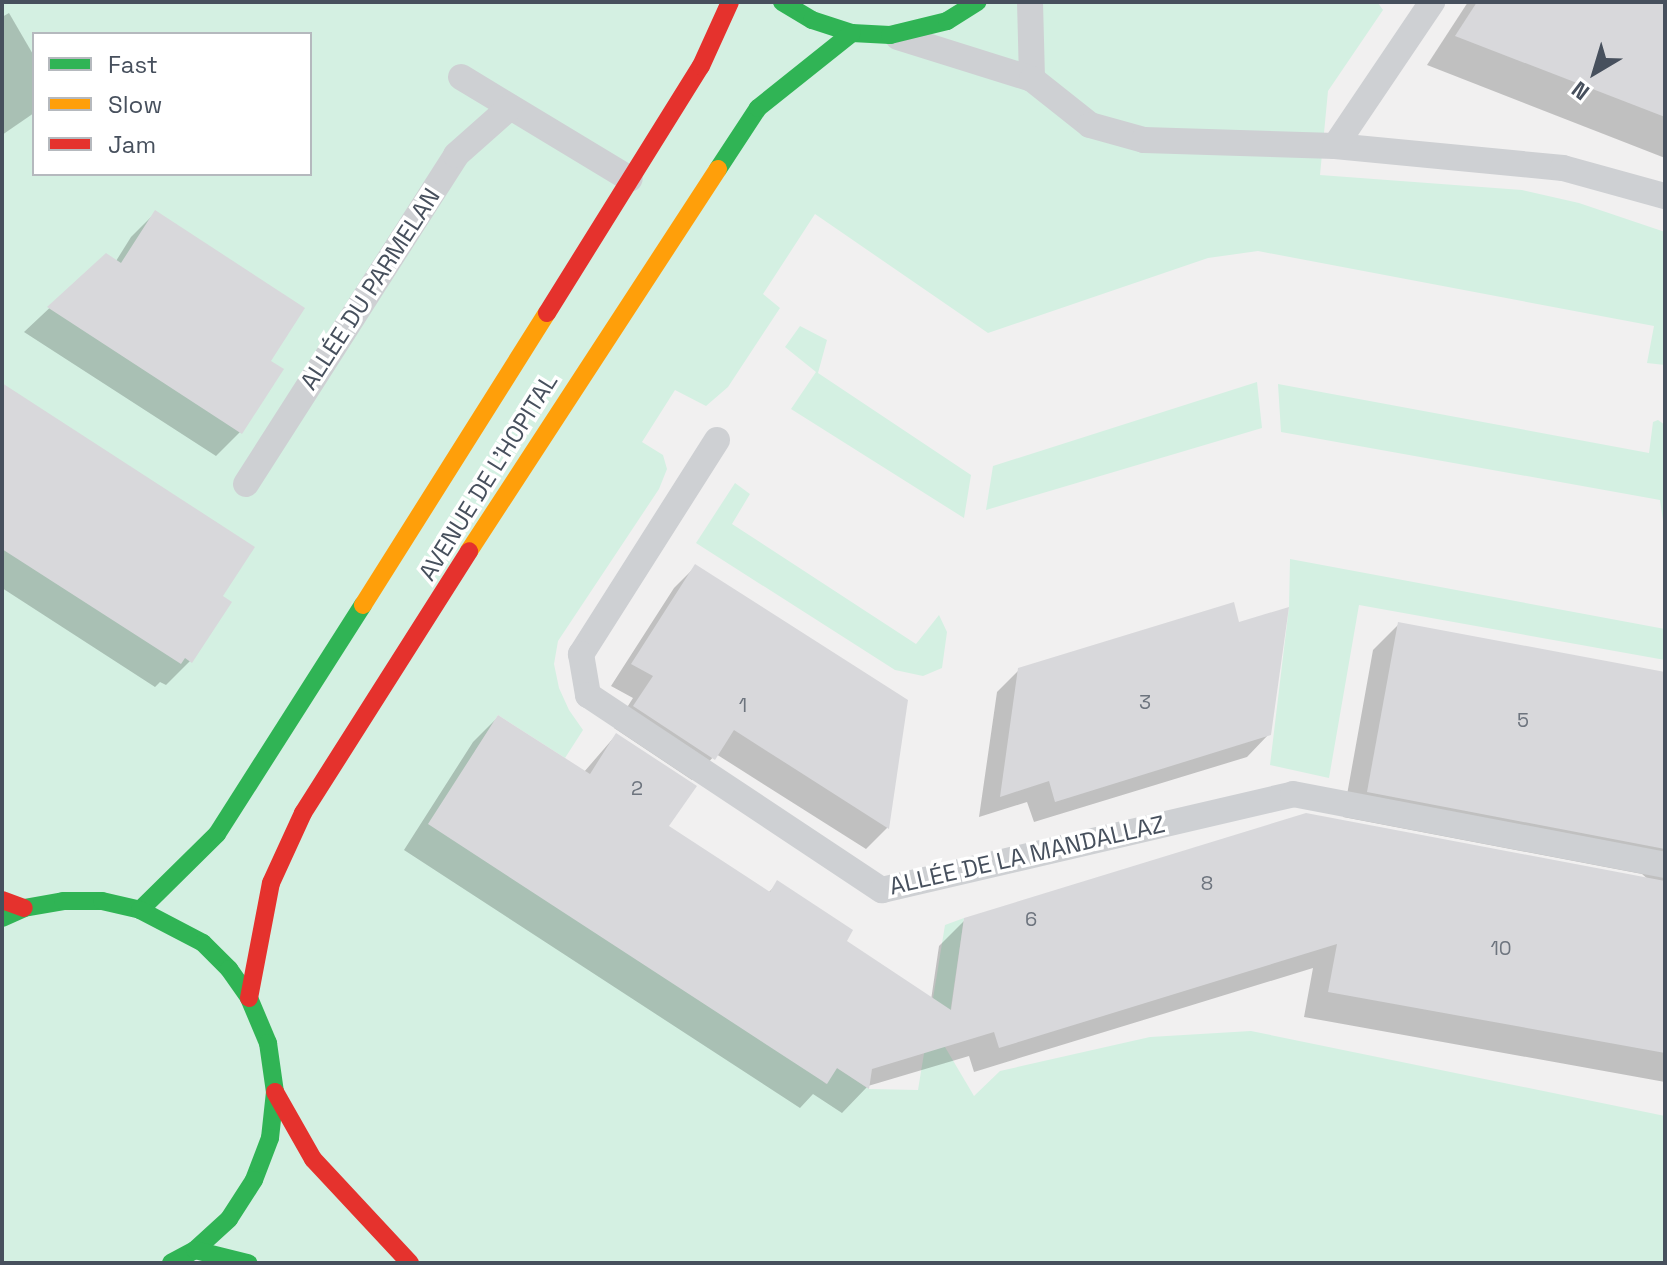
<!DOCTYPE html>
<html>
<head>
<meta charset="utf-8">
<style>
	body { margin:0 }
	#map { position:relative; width:1667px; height:1265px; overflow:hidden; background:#f1f0f0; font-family:"Space Grotesk",sans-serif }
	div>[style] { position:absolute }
	.green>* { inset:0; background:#d4f0e2 }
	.shadow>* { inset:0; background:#0003 }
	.building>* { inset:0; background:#d8d8db }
	.lane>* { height:26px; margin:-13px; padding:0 13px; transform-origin:13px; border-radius:13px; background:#ced0d3 }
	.fast>* { height:18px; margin:-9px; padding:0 9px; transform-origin:9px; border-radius:9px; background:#30b455 }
	.slow>* { height:18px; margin:-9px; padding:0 9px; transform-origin:9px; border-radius:9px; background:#ff9f0a }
	.jam>* { height:18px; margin:-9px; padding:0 9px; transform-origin:9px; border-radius:9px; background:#e5322d }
	span { translate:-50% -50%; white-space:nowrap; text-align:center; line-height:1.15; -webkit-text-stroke:7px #fff; paint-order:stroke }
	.number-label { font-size:20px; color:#6d747e }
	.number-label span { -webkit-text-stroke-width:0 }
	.street-label { font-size:24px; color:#47505d }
	.frame { position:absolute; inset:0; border:4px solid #47505d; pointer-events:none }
	.legend { position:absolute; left:32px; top:32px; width:280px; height:144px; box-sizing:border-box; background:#fff; border:2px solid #b5b9be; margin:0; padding:10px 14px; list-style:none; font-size:24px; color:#47505d }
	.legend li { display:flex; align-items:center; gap:16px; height:40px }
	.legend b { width:40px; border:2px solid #b5b9be }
	.north { position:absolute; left:1555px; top:32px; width:80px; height:80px; -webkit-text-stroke:6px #fff; paint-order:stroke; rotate:218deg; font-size:22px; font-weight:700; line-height:32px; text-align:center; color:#47505d }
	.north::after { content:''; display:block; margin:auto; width:28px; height:36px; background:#47505d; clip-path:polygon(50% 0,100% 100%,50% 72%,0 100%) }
</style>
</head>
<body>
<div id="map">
	<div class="green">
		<div style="clip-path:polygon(evenodd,2px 2px,1378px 3px,1383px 10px,1328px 91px,1320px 175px,1522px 190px,1579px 203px,1665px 232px,1665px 365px,1647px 363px,1654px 326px,1258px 251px,1208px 258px,988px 333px,815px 214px,763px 294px,780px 308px,728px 387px,706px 406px,675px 390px,642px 442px,663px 455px,667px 469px,659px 489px,558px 641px,554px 664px,559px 688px,569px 710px,583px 730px,565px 758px,498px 715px,475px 751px,826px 1084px,837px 1068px,869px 1089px,918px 1090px,945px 925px,964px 918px,945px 1047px,974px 1096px,1000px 1071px,1150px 1037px,1251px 1031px,1665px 1116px,1665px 1263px,2px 1263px,2px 2px,34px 34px,310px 34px,310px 174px,34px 174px,34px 34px)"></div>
		<div style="clip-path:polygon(800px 326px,827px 340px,818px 373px,971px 475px,964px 518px,791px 409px,816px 372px,785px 347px)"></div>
		<div style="clip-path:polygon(1257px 382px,1262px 428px,986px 510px,993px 466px)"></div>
		<div style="clip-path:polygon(1278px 384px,1649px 453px,1653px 422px,1658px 420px,1665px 425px,1665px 535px,1660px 500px,1281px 432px)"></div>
		<div style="clip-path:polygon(735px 483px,750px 494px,732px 524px,916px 644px,939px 615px,947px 632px,942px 668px,923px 676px,895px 670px,696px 543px)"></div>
		<div style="clip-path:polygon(1290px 559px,1665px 629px,1665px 660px,1359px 605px,1329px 778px,1270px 765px,1289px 607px)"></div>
	</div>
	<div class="shadow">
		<div style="clip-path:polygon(1468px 2px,1665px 2px,1665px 158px,1427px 65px)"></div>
		<div style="clip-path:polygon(9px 13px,34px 56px,34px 113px,2px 135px,2px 17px)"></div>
		<div style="clip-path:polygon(155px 213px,269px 362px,240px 432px,216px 456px,24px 332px,106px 255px,116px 261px,131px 237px)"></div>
		<div style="clip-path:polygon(2px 386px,221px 597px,190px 661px,166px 685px,160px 682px,155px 687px,2px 588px)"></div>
		<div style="clip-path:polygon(695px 567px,906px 701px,887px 828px,866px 849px,716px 754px,692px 780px,614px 728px,633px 698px,611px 686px,674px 588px)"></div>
		<div style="clip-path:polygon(1399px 624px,1665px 674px,1665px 1082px,1304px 1017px,1313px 968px,974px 1072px,969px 1056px,868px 1086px,842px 1113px,813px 1094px,800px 1108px,404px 850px,473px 742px,498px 717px,584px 772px,616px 735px,666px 827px,768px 893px,778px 883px,844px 942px,931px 1000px,939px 946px,965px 920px,1649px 880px,1642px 874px,1343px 817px,1373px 650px)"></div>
		<div style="clip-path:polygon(1019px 670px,1269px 734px,1247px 757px,1034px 822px,1027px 802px,979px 817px,997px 692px)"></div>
	</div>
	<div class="building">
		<div style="clip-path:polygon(1477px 2px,1665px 2px,1665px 117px,1455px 36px)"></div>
		<div style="clip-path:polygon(155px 210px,305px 308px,271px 361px,284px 369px,242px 434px,47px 307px,106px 253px,121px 263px)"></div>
		<div style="clip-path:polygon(2px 383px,255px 547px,223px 596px,232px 602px,192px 663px,185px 658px,181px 664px,2px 549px)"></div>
		<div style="clip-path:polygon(695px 564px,908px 700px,889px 829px,734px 730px,715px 760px,633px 706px,653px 676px,631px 664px)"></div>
		<div style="clip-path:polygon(1234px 602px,1239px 622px,1289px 607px,1271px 735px,1055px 802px,1049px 781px,1000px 797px,1018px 668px)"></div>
		<div style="clip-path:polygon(1398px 622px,1665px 672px,1665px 849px,1367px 792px)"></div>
		<div style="clip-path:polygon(498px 715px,590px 774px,616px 733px,697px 786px,669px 826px,770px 892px,777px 880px,853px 930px,847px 941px,951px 1010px,964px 918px,1306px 813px,1665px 881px,1665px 1053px,1328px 992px,1337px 944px,999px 1048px,994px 1032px,872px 1069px,869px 1089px,837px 1068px,827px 1084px,428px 824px)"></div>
	</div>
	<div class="lane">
		<div style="left:1030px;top:2px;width:77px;rotate:88.5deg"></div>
		<div style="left:898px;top:37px;width:140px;rotate:17.4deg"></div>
		<div style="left:1032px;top:79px;width:74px;rotate:38.4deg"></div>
		<div style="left:1090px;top:125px;width:56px;rotate:15.5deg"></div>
		<div style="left:1144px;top:140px;width:191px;rotate:1.8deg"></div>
		<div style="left:1335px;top:146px;width:229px;rotate:5.5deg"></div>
		<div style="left:1563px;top:168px;width:106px;rotate:15.4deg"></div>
		<div style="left:461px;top:77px;width:197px;rotate:31.1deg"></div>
		<div style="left:1335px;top:146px;width:174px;rotate:-56deg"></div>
		<div style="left:717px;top:440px;width:254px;rotate:122.4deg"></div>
		<div style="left:581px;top:654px;width:42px;rotate:80.3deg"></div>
		<div style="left:588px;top:695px;width:353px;rotate:33.6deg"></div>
		<div style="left:882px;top:890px;width:422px;rotate:-13.1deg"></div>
		<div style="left:1293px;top:794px;width:379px;rotate:10.8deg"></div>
		<div style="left:246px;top:484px;width:390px;rotate:-57.4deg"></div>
		<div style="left:456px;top:155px;width:72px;rotate:-41.6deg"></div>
	</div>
	<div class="fast">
		<div style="left:782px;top:2px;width:35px;rotate:31deg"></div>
		<div style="left:812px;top:20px;width:42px;rotate:18deg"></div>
		<div style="left:852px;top:33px;width:38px;rotate:3deg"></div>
		<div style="left:890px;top:35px;width:59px;rotate:-13.8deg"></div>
		<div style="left:947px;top:21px;width:36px;rotate:-32deg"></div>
		<div style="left:718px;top:169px;width:73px;rotate:-56.7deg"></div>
		<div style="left:758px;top:108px;width:120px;rotate:-38.6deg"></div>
		<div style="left:140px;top:910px;width:108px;rotate:-44.6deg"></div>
		<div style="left:217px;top:834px;width:272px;rotate:-57.5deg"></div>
		<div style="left:2px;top:918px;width:24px;rotate:-24deg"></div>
		<div style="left:24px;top:908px;width:40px;rotate:-10deg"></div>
		<div style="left:63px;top:901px;width:39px"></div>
		<div style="left:102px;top:901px;width:39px;rotate:13deg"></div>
		<div style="left:140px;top:910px;width:71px;rotate:27.6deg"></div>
		<div style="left:203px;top:943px;width:37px;rotate:45deg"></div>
		<div style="left:229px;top:969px;width:35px;rotate:55deg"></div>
		<div style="left:249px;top:998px;width:49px;rotate:67.1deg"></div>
		<div style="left:268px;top:1043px;width:49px;rotate:81.9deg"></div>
		<div style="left:275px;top:1092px;width:46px;rotate:96.2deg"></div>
		<div style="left:270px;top:1138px;width:45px;rotate:110.9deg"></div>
		<div style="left:254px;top:1180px;width:46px;rotate:122.7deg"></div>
		<div style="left:229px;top:1219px;width:46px;rotate:137.6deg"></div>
		<div style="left:195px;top:1250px;width:27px;rotate:152deg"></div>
		<div style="left:195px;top:1250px;width:55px;rotate:13.8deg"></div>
	</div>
	<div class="slow">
		<div style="left:469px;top:551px;width:456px;rotate:-56.9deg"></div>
		<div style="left:363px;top:605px;width:345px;rotate:-57.8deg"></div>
	</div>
	<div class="jam">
		<div style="left:547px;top:313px;width:291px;rotate:-58.1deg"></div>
		<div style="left:701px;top:66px;width:70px;rotate:-65.6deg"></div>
		<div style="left:2px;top:900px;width:23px;rotate:20deg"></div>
		<div style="left:249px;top:998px;width:117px;rotate:-79.2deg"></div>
		<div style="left:271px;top:883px;width:77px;rotate:-65.4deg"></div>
		<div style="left:303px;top:813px;width:310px;rotate:-57.6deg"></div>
		<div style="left:275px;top:1092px;width:77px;rotate:60.4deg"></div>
		<div style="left:313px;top:1159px;width:142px;rotate:47deg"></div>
	</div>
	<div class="number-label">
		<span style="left:1145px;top:702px">3</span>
		<span style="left:743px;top:705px">1</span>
		<span style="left:1523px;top:720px">5</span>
		<span style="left:637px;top:788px">2</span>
		<span style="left:1207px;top:883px">8</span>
		<span style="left:1031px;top:919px">6</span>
		<span style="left:1501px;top:948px">10</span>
	</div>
	<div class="street-label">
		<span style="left:370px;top:289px;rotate:-57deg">ALLÉE DU PARMELAN</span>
		<span style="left:488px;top:477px;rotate:-58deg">AVENUE DE L'HOPITAL</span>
		<span style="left:1027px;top:855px;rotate:-13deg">ALLÉE DE LA MANDALLAZ</span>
	</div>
	<div class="frame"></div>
	<ul class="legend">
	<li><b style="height:10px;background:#30b455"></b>Fast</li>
	<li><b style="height:10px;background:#ff9f0a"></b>Slow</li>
	<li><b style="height:10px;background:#e5322d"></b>Jam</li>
	</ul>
	<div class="north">N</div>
</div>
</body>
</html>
